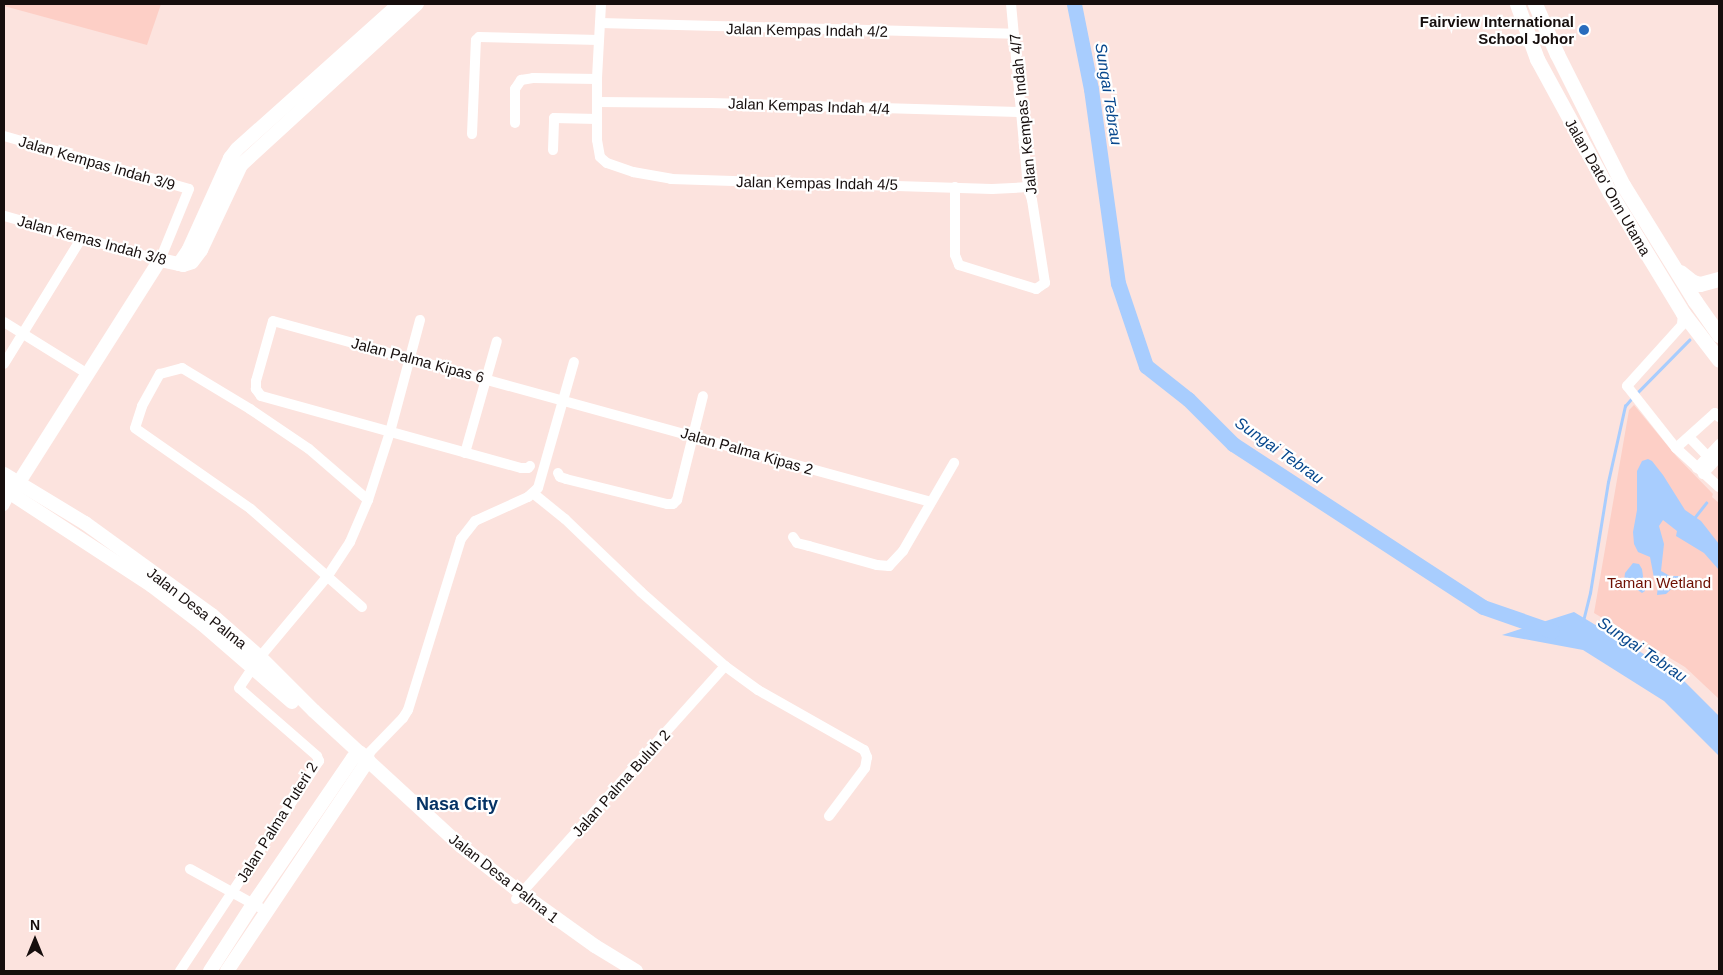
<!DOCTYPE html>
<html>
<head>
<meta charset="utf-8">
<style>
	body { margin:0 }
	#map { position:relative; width:1723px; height:975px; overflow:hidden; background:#fce3de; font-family:Helvetica,sans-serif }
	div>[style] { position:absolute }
	.green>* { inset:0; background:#fdcfc6 }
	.water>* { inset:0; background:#a8cdfe }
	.stream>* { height:2.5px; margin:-1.25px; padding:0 1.25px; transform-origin:1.25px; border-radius:1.25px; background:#a8cdfe }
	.river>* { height:15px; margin:-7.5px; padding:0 7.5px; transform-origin:7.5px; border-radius:7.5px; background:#a8cdfe }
	.street>* { height:10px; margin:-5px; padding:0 5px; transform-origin:5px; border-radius:5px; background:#fff }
	.secondary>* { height:14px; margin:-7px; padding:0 7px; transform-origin:7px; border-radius:7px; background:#fff }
	.primary>* { height:15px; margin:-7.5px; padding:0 7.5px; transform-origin:7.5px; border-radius:7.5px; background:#fff }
	.dots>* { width:14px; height:14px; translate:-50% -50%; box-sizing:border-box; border:2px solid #fff; border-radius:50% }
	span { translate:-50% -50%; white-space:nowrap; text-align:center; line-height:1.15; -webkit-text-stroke:4.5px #fff; paint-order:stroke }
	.poi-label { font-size:15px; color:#160e0d; font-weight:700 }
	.right { translate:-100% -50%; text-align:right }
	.street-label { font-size:15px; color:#160e0d }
	.park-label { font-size:15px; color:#6e1002 }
	.water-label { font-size:16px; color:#08488d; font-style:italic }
	.quarter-label { font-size:18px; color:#063365; font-weight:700 }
	.frame { position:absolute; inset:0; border:5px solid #160e0d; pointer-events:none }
	.north { position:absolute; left:10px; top:915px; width:50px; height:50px; -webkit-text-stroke:4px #fff; paint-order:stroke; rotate:0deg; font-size:14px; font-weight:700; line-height:20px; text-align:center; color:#160e0d }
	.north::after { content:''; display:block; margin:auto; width:18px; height:22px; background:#160e0d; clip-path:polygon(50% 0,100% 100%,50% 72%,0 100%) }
</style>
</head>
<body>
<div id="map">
	<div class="green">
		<div style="clip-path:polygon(4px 4px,161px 4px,147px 45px,4px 6px)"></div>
		<div style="clip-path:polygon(1634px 405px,1677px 457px,1713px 494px,1712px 497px,1719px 503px,1719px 699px,1685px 667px,1594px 613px,1629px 410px)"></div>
	</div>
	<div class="water">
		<div style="clip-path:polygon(1648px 459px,1652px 461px,1663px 475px,1685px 510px,1701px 521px,1719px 544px,1719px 570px,1704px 553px,1676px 536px,1677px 531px,1663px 520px,1659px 526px,1664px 544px,1661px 571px,1670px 576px,1680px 576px,1681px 580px,1666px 594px,1657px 595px,1658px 585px,1654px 578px,1650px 557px,1638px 552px,1634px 544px,1633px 532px,1637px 510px,1637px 471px,1642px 461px)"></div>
		<div style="clip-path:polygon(1633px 563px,1639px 564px,1642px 569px,1645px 591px,1642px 593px,1624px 581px,1625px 573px)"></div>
		<div style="clip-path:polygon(1574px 612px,1677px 674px,1719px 716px,1719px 756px,1664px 701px,1583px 650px,1502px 635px)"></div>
	</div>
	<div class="stream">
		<div style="left:1636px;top:394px;width:76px;rotate:-45.5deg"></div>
		<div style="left:1695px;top:517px;width:18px;rotate:-52deg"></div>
		<div style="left:1583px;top:621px;width:29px;rotate:-76deg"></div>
		<div style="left:1590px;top:593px;width:112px;rotate:-80.8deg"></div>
		<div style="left:1608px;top:482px;width:78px;rotate:-77.4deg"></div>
		<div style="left:1625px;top:406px;width:11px;rotate:-49deg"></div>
	</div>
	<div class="river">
		<div style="left:1074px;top:4px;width:87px;rotate:78.7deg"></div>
		<div style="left:1091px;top:89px;width:196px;rotate:82.1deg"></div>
		<div style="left:1118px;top:283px;width:88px;rotate:71.4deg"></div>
		<div style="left:1146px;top:366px;width:53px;rotate:38.2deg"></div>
		<div style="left:1188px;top:399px;width:64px;rotate:45deg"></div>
		<div style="left:1233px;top:444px;width:298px;rotate:33.1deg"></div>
		<div style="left:1483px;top:607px;width:73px;rotate:19.2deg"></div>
	</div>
	<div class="street">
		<div style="left:601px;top:4px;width:75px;rotate:93.1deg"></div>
		<div style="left:597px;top:79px;width:61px;rotate:90deg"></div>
		<div style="left:597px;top:140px;width:17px;rotate:80deg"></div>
		<div style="left:600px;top:157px;width:9px;rotate:41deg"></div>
		<div style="left:607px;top:163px;width:28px;rotate:19deg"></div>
		<div style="left:633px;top:172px;width:39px;rotate:10deg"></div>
		<div style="left:671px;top:179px;width:321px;rotate:1.8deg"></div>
		<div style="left:992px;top:189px;width:36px;rotate:-3deg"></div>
		<div style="left:600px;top:23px;width:414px;rotate:1.5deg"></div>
		<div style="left:598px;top:102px;width:113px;rotate:0.5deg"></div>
		<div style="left:711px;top:103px;width:310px;rotate:1.7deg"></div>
		<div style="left:515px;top:123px;width:34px;rotate:-90deg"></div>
		<div style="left:515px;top:89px;width:11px;rotate:-56deg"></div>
		<div style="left:521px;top:80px;width:12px;rotate:-9deg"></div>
		<div style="left:533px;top:78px;width:64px;rotate:0.9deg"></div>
		<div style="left:472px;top:134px;width:94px;rotate:-87.6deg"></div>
		<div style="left:476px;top:40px;width:4px;rotate:-45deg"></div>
		<div style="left:479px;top:37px;width:120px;rotate:1.4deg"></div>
		<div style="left:4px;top:136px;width:192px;rotate:16deg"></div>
		<div style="left:189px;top:189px;width:77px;rotate:112.2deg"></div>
		<div style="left:160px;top:260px;width:162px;rotate:-164.2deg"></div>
		<div style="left:553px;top:150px;width:32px;rotate:-88deg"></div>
		<div style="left:554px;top:118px;width:43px;rotate:1.3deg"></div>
		<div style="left:955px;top:187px;width:68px;rotate:90deg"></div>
		<div style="left:955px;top:255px;width:11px;rotate:68deg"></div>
		<div style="left:959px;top:265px;width:81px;rotate:17.3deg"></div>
		<div style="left:1036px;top:289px;width:11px;rotate:-34deg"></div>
		<div style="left:1045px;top:283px;width:84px;rotate:-98.9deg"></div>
		<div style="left:1032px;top:200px;width:14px;rotate:-107deg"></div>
		<div style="left:1028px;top:187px;width:184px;rotate:-95.3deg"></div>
		<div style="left:1683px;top:313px;width:12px;rotate:95deg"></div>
		<div style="left:1682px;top:325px;width:82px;rotate:132deg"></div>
		<div style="left:1627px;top:386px;width:79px;rotate:51.7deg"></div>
		<div style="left:1676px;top:448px;width:58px;rotate:42.2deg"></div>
		<div style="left:4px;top:322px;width:99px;rotate:31.8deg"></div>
		<div style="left:4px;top:364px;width:147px;rotate:-58.4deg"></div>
		<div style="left:1689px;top:437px;width:28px;rotate:46deg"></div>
		<div style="left:1676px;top:448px;width:52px;rotate:-41.9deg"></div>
		<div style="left:1715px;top:413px;width:6px;rotate:45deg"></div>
		<div style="left:465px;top:453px;width:116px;rotate:-74.1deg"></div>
		<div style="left:530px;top:466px;width:3px;rotate:135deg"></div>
		<div style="left:528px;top:468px;width:7px;rotate:180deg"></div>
		<div style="left:521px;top:468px;width:270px;rotate:-164.5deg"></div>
		<div style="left:261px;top:396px;width:9px;rotate:-126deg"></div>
		<div style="left:256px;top:389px;width:8px;rotate:-90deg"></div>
		<div style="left:256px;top:381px;width:62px;rotate:-74.2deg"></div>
		<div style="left:273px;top:321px;width:682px;rotate:15.38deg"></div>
		<div style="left:1697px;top:468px;width:33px;rotate:-47deg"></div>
		<div style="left:558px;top:473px;width:4px;rotate:63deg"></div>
		<div style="left:560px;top:477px;width:6px;rotate:18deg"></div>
		<div style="left:566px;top:479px;width:104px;rotate:13.9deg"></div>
		<div style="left:667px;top:504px;width:6px"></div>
		<div style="left:673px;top:504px;width:6px;rotate:-45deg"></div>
		<div style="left:677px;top:500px;width:107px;rotate:-76deg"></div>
		<div style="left:1703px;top:474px;width:23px;rotate:-47deg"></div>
		<div style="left:534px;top:494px;width:40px;rotate:39deg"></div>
		<div style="left:565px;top:519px;width:105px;rotate:43.8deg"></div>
		<div style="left:641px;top:592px;width:112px;rotate:41.4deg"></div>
		<div style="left:725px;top:666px;width:41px;rotate:36deg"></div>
		<div style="left:758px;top:690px;width:122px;rotate:29.5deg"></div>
		<div style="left:864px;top:750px;width:8px;rotate:67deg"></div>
		<div style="left:867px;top:757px;width:11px;rotate:100deg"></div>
		<div style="left:865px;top:768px;width:60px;rotate:126.9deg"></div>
		<div style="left:4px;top:506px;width:15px;rotate:-62deg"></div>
		<div style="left:793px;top:537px;width:7px;rotate:56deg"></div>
		<div style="left:797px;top:543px;width:12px;rotate:14deg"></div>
		<div style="left:809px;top:546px;width:71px;rotate:15.6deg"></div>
		<div style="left:877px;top:565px;width:12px;rotate:5deg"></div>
		<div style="left:889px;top:566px;width:21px;rotate:-47deg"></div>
		<div style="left:903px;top:551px;width:102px;rotate:-59.9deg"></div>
		<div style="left:362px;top:607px;width:148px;rotate:-138.6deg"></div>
		<div style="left:251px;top:509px;width:141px;rotate:-145.1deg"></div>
		<div style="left:135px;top:428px;width:23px;rotate:-72deg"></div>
		<div style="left:142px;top:406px;width:37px;rotate:-61deg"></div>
		<div style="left:160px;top:374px;width:23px;rotate:-15deg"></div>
		<div style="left:182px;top:368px;width:79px;rotate:31.1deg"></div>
		<div style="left:250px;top:409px;width:71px;rotate:34.1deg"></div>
		<div style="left:309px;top:449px;width:78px;rotate:40.8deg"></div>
		<div style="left:368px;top:760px;width:8px;rotate:-76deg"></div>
		<div style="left:370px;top:752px;width:47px;rotate:-45.9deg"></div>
		<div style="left:403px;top:718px;width:9px;rotate:-58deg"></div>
		<div style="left:408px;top:710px;width:179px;rotate:-72.8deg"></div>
		<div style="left:461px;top:539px;width:23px;rotate:-52deg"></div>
		<div style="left:475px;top:521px;width:58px;rotate:-24.4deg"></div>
		<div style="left:528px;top:497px;width:13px;rotate:-42deg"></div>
		<div style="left:538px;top:488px;width:131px;rotate:-74.1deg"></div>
		<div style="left:190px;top:869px;width:87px;rotate:28.9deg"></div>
		<div style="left:516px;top:899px;width:313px;rotate:-48.1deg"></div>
		<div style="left:180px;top:971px;width:252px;rotate:-56.5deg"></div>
		<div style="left:319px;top:761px;width:5px;rotate:-112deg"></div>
		<div style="left:317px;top:756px;width:103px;rotate:-138.9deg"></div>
		<div style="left:239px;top:688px;width:37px;rotate:-56deg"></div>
		<div style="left:260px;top:657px;width:104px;rotate:-50.1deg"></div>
		<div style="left:327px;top:577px;width:42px;rotate:-56.7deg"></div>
		<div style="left:350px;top:542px;width:46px;rotate:-66.8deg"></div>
		<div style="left:368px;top:500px;width:71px;rotate:-72.1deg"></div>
		<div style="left:390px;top:432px;width:116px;rotate:-75deg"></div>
	</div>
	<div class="secondary">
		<div style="left:179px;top:264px;width:18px;rotate:-56deg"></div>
		<div style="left:189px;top:249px;width:100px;rotate:-65.7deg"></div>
		<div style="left:230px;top:158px;width:11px;rotate:-52deg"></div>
		<div style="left:237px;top:149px;width:217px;rotate:-41.8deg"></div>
		<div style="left:4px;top:474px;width:95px;rotate:31.2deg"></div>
		<div style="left:85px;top:523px;width:157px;rotate:35.9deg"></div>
		<div style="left:212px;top:615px;width:64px;rotate:41.2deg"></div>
		<div style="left:260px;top:657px;width:76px;rotate:45deg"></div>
		<div style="left:314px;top:711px;width:200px;rotate:42.6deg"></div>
		<div style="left:461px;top:846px;width:76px;rotate:38.1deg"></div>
		<div style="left:521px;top:893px;width:91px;rotate:35.6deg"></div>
		<div style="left:595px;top:946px;width:48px;rotate:31.4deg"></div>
		<div style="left:4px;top:489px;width:177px;rotate:33.2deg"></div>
		<div style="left:152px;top:586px;width:63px;rotate:37.2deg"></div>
		<div style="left:202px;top:624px;width:119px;rotate:40.9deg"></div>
		<div style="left:14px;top:490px;width:272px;rotate:-57.6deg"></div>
		<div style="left:160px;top:260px;width:24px;rotate:12deg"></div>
		<div style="left:183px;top:265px;width:9px;rotate:-18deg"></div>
		<div style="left:192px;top:262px;width:15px;rotate:-53deg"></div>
		<div style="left:201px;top:250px;width:94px;rotate:-64.8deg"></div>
		<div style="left:241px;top:165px;width:239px;rotate:-42.5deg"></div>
		<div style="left:210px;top:971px;width:80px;rotate:-57.3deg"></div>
		<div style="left:253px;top:904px;width:177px;rotate:-55.6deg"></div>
		<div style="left:353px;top:758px;width:9px;rotate:-36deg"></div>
		<div style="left:227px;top:971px;width:254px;rotate:-56.2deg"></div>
	</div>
	<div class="primary">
		<div style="left:1517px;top:4px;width:59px;rotate:70deg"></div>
		<div style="left:1537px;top:59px;width:153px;rotate:61.4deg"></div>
		<div style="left:1610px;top:193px;width:140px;rotate:58.7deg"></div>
		<div style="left:1683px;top:313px;width:59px;rotate:52.5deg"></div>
		<div style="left:1535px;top:4px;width:55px;rotate:66.3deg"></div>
		<div style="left:1557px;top:54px;width:147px;rotate:63.3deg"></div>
		<div style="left:1623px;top:185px;width:137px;rotate:58.2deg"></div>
		<div style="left:1695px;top:301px;width:42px;rotate:54.8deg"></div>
		<div style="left:1680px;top:272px;width:16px;rotate:38deg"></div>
		<div style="left:1693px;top:282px;width:7px;rotate:16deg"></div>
		<div style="left:1700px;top:284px;width:20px;rotate:-15deg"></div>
	</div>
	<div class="dots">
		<div style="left:1584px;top:30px;background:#296cbd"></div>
	</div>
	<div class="poi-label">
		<span class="right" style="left:1574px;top:30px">Fairview International<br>School Johor</span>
	</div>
	<div class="street-label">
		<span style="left:807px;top:30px;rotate:1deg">Jalan Kempas Indah 4/2</span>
		<span style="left:809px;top:106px;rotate:2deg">Jalan Kempas Indah 4/4</span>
		<span style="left:1023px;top:114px;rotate:-96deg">Jalan Kempas Indah 4/7</span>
		<span style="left:97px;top:163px;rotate:16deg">Jalan Kempas Indah 3/9</span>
		<span style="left:817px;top:183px;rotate:1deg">Jalan Kempas Indah 4/5</span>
		<span style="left:1608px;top:187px;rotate:60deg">Jalan Dato' Onn Utama</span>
		<span style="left:92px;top:240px;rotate:15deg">Jalan Kemas Indah 3/8</span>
		<span style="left:418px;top:360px;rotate:15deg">Jalan Palma Kipas 6</span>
		<span style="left:747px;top:451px;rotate:16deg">Jalan Palma Kipas 2</span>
		<span style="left:197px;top:608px;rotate:38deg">Jalan Desa Palma</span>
		<span style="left:621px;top:783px;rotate:-48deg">Jalan Palma Buluh 2</span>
		<span style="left:277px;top:822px;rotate:-58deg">Jalan Palma Puteri 2</span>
		<span style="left:504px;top:878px;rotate:38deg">Jalan Desa Palma 1</span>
	</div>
	<div class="park-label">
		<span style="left:1659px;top:583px">Taman Wetland</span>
	</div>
	<div class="water-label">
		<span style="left:1108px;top:94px;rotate:81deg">Sungai Tebrau</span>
		<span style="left:1279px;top:451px;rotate:35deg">Sungai Tebrau</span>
		<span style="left:1642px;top:650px;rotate:34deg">Sungai Tebrau</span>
	</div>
	<div class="quarter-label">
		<span style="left:457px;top:804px">Nasa City</span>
	</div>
	<div class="frame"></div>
	<div class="north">N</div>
</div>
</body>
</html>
